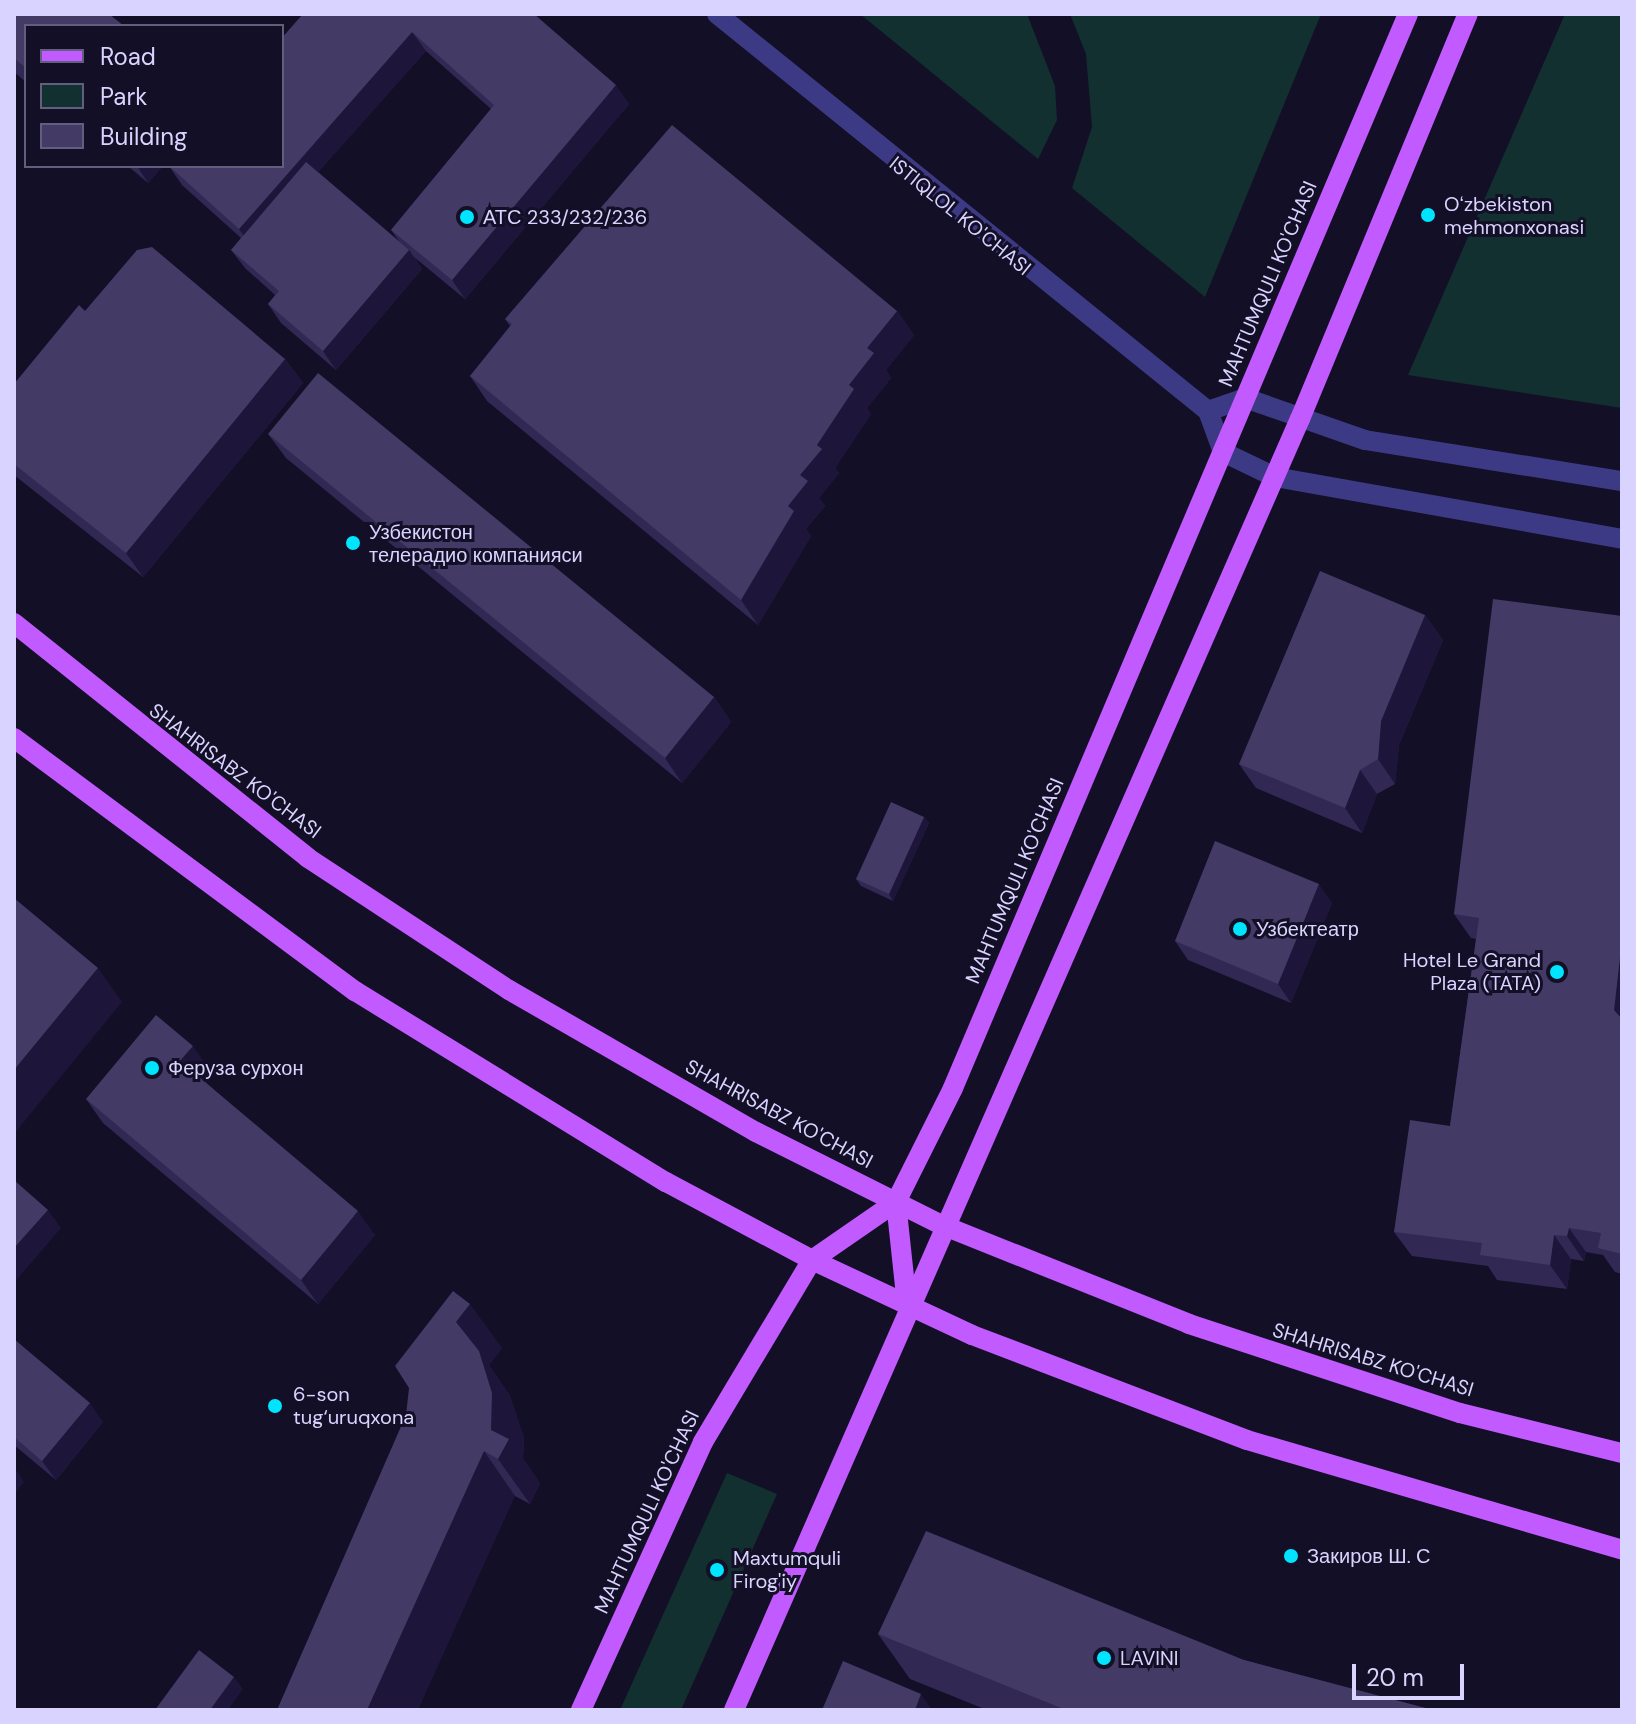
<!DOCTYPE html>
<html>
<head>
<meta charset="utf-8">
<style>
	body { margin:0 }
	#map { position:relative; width:1636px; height:1724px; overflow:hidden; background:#130f26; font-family:"DM Sans",sans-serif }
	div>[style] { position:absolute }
	.green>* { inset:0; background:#12302f }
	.minor>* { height:20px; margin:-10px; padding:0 10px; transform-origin:10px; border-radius:10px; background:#3d3a85 }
	.major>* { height:20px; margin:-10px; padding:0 10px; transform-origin:10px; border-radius:10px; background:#c25bff }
	.wall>* { inset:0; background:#312854 }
	.shaded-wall>* { inset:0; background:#1d163a }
	.building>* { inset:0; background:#433a66 }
	.dots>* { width:22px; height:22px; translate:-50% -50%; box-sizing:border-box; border:4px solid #130f26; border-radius:50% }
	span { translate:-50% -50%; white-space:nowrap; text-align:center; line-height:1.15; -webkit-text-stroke:6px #130f26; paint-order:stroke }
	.poi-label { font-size:20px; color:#d9d4ff }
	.left { translate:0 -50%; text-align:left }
	.right { translate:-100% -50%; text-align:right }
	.street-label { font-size:20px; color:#d9d4ff }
	.frame { position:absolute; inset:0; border:16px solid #d9d4ff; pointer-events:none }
	.legend { position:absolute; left:24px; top:24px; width:260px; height:144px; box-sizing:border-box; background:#130f26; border:2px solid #625e7d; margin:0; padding:10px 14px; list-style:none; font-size:24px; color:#d9d4ff }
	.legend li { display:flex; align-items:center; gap:16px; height:40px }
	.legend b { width:40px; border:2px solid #625e7d }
	.scale { position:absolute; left:1352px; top:1664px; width:112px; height:36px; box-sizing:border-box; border:4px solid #d9d4ff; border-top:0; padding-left:10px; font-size:24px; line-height:28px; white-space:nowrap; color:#d9d4ff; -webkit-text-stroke:6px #130f26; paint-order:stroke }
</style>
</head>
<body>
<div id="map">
	<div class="green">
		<div style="clip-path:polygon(860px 14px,1027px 14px,1055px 86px,1057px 120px,1038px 159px)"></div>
		<div style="clip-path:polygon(1070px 14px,1321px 14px,1205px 297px,1072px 188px,1092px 127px,1086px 54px)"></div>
		<div style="clip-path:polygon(1565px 14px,1622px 14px,1622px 408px,1408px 375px)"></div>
		<div style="clip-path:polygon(727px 1473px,777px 1494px,681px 1710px,620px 1710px)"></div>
	</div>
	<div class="minor">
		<div style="left:717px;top:14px;width:631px;rotate:38.96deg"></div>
		<div style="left:1208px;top:411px;width:44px;rotate:69.9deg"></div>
		<div style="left:1223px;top:452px;width:58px;rotate:25.7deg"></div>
		<div style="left:1275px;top:477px;width:352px;rotate:10.1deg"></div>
		<div style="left:1208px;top:411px;width:39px;rotate:-19deg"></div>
		<div style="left:1245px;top:398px;width:127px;rotate:19.3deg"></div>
		<div style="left:1365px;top:440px;width:260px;rotate:9.1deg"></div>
	</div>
	<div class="major">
		<div style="left:14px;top:623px;width:376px;rotate:38.6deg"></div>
		<div style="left:308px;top:858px;width:240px;rotate:33.3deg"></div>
		<div style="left:509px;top:990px;width:285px;rotate:29.9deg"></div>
		<div style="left:756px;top:1132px;width:208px;rotate:26.6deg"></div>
		<div style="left:942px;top:1225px;width:266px;rotate:21.8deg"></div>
		<div style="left:1189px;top:1324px;width:285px;rotate:18.2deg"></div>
		<div style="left:1460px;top:1413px;width:167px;rotate:13.9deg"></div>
		<div style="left:14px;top:738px;width:425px;rotate:36.6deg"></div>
		<div style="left:355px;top:991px;width:365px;rotate:31.6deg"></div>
		<div style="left:666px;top:1182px;width:166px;rotate:28.1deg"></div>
		<div style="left:812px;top:1260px;width:177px;rotate:25.1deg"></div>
		<div style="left:972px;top:1335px;width:294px;rotate:20.9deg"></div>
		<div style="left:1247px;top:1440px;width:391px;rotate:16.3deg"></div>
		<div style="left:896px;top:1202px;width:104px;rotate:83.9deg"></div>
		<div style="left:581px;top:1710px;width:294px;rotate:-65.5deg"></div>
		<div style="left:703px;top:1442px;width:212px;rotate:-59.1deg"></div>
		<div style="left:812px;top:1260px;width:102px;rotate:-34.6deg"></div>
		<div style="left:896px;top:1202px;width:127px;rotate:-63.4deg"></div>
		<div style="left:953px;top:1088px;width:1166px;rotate:-67.04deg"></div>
		<div style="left:734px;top:1710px;width:1410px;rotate:-66.33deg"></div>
		<div style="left:1300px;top:419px;width:438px;rotate:-67.5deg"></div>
	</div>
	<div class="wall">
		<div style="clip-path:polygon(14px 14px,26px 26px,26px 82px,14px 72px)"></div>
		<div style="clip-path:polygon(evenodd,303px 14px,534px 14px,629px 104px,465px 299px,414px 257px,422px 269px,336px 370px,281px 323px,268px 304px,275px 295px,245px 268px,231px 250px,241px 238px,182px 185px,169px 166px,303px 14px,426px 51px,491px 109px,391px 230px,399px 241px,318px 172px,426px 51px)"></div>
		<div style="clip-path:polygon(128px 166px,163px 166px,148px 183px)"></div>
		<div style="clip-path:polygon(85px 311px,285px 359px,303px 383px,143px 577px,14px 475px,14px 384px)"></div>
		<div style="clip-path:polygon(897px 311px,914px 335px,886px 370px,891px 378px,867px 408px,871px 414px,835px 468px,839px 473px,819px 498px,825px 506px,806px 529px,811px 536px,758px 625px,487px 401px,470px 376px,510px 326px,505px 319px)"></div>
		<div style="clip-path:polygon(268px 434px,714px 697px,731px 722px,682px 783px,286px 458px)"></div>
		<div style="clip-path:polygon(1425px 615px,1443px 640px,1399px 745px,1395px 784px,1377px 794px,1362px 833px,1256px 788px,1239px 764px)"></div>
		<div style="clip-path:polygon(1622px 616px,1622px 1274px,1615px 1272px,1603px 1255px,1586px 1252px,1584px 1261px,1571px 1259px,1567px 1289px,1497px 1280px,1488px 1266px,1412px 1256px,1394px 1232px,1450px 1126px,1476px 939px,1471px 938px,1454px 914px)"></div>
		<div style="clip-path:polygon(924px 817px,929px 823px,893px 901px,861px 886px,856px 879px)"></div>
		<div style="clip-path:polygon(1332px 903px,1291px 1003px,1188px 960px,1175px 941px)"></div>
		<div style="clip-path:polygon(210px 1070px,202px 1079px,375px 1235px,318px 1304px,103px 1123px,86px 1099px)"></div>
		<div style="clip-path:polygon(14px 1339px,103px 1422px,56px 1480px,14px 1445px)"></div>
		<div style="clip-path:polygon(502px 1348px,489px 1365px,510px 1396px,524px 1438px,523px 1459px,540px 1483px,530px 1504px,515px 1496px,406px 1415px)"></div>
		<div style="clip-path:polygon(878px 1634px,1244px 1660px,1433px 1710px,987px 1710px,910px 1679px)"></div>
	</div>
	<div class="shaded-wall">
		<div style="clip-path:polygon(412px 32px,426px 51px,252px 247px,239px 229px)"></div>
		<div style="clip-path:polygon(616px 85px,629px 104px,465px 299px,452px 280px)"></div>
		<div style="clip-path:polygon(137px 166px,163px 166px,148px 183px)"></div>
		<div style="clip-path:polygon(409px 250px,422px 269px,336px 370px,323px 351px)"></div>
		<div style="clip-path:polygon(897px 311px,914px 335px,886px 370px,891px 378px,867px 408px,871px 414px,835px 468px,839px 473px,819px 498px,825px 506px,806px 529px,811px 536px,758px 625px,741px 600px,788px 506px,800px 475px,867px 348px)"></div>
		<div style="clip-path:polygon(285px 359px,303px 383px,143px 577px,126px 553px)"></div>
		<div style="clip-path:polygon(1425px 615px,1443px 640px,1399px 745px,1395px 784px,1378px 759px,1381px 721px)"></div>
		<div style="clip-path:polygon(714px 697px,731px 722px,682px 783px,665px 758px)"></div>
		<div style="clip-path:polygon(1360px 770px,1377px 794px,1362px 833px,1345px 808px)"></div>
		<div style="clip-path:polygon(924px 817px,929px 823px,893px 901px,889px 894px)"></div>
		<div style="clip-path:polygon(1319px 884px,1332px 903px,1291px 1003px,1278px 984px)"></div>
		<div style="clip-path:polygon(1622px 939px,1622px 1022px,1614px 1010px)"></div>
		<div style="clip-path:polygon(98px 968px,122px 1002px,14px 1134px,14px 1070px)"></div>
		<div style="clip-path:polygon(193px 1046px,210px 1070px,197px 1085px,180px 1061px)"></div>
		<div style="clip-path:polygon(48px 1210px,61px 1228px,14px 1283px,14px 1248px)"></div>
		<div style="clip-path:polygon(358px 1211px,375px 1235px,318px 1304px,301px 1280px)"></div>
		<div style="clip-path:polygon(1569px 1228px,1586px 1252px,1584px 1261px,1567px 1236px)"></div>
		<div style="clip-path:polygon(1554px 1235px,1571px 1259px,1567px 1289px,1550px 1265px)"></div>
		<div style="clip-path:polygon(470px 1304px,502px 1348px,489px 1365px,510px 1396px,524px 1438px,523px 1459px,540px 1483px,530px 1504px,498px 1459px,491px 1430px,456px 1322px)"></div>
		<div style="clip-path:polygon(90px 1403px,103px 1422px,56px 1480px,42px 1461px)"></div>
		<div style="clip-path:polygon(484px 1451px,515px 1496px,418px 1710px,367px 1710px)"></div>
		<div style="clip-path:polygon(14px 1467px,24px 1482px,14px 1495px)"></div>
		<div style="clip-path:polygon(234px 1677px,243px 1689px,228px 1710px,210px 1710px)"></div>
		<div style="clip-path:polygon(921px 1694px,932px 1710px,915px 1710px)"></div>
	</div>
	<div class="building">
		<div style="clip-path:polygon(14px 14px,109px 14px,124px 26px,26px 26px,26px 68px,14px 58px)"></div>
		<div style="clip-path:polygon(303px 14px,534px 14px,616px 85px,452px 280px,391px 230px,494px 105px,412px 32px,239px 229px,169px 166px,282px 166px,282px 38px)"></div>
		<div style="clip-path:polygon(672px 125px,897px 311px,867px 348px,874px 353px,849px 385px,854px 389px,817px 445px,822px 449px,800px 475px,808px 481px,788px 506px,794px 511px,741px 600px,470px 376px,512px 324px,505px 319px)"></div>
		<div style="clip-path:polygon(306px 162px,409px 250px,323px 351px,268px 304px,279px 291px,231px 250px)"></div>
		<div style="clip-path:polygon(152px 247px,285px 359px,126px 553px,14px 464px,14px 384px,79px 305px,85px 311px,137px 250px)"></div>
		<div style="clip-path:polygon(318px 373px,714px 697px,665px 758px,268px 434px)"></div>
		<div style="clip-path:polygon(1320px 571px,1425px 615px,1381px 721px,1378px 759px,1360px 770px,1345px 808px,1239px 764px)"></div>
		<div style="clip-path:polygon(1493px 599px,1622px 616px,1622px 939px,1614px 1010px,1622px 1019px,1622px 1254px,1598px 1248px,1601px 1233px,1569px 1228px,1567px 1236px,1554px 1235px,1550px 1265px,1480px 1255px,1482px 1243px,1394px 1232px,1410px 1120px,1450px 1126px,1479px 918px,1454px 914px)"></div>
		<div style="clip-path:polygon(891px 802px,924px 817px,889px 894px,856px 879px)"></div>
		<div style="clip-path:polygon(1215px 841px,1319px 884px,1278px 984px,1175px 941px)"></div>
		<div style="clip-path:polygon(14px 898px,98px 968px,14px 1070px)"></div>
		<div style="clip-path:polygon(156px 1015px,193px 1046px,180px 1061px,358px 1211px,301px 1280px,86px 1099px)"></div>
		<div style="clip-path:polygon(14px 1180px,48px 1210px,14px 1248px)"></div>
		<div style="clip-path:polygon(453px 1291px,470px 1304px,456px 1322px,479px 1351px,492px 1393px,491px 1430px,509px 1439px,498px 1459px,484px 1451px,367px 1710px,277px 1710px,406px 1415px,409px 1388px,395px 1366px)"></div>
		<div style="clip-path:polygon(14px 1339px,90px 1403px,42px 1461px,14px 1437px)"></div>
		<div style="clip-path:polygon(926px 1531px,1244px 1660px,1433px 1710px,1066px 1710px,878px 1634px)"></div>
		<div style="clip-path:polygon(199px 1650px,234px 1677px,210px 1710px,155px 1710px)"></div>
		<div style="clip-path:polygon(843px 1661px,921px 1694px,915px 1710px,822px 1710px)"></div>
	</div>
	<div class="dots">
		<div style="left:1428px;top:215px;background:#00e5ff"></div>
		<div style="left:467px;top:217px;background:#00e5ff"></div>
		<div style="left:353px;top:543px;background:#00e5ff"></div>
		<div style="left:1240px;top:929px;background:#00e5ff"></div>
		<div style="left:1557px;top:972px;background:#00e5ff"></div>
		<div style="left:152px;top:1068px;background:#00e5ff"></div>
		<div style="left:275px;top:1406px;background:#00e5ff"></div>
		<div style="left:1291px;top:1556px;background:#00e5ff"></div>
		<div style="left:717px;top:1570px;background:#00e5ff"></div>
		<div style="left:1104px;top:1658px;background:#00e5ff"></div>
	</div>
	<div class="poi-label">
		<span class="left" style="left:1444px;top:216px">Oʻzbekiston<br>mehmonxonasi</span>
		<span class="left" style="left:483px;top:217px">АТС 233/232/236</span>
		<span class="left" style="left:369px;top:544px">Узбекистон<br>телерадио компанияси</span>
		<span class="left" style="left:1256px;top:929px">Узбектеатр</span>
		<span class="right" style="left:1541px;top:972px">Hotel Le Grand<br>Plaza (TATA)</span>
		<span class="left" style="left:168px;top:1068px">Феруза сурхон</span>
		<span class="left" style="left:293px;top:1406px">6-son<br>tug‘uruqxona</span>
		<span class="left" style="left:1307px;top:1556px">Закиров Ш. С</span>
		<span class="left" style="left:733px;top:1570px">Maxtumquli<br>Firog'iy</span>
		<span class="left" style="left:1120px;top:1658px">LAVINI</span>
	</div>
	<div class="street-label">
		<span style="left:960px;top:216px;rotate:39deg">ISTIQLOL KO'CHASI</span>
		<span style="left:1268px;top:284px;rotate:-67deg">MAHTUMQULI KO'CHASI</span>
		<span style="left:235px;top:771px;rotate:37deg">SHAHRISABZ KO'CHASI</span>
		<span style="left:1015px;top:881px;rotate:-67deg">MAHTUMQULI KO'CHASI</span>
		<span style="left:779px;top:1114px;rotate:28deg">SHAHRISABZ KO'CHASI</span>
		<span style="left:1373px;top:1360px;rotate:17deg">SHAHRISABZ KO'CHASI</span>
		<span style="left:647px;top:1512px;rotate:-65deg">MAHTUMQULI KO'CHASI</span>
	</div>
	<div class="frame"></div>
	<ul class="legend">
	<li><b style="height:10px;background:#c25bff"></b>Road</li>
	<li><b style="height:22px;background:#12302f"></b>Park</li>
	<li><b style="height:22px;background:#433a66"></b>Building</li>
	</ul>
	<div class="scale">20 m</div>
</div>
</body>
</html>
